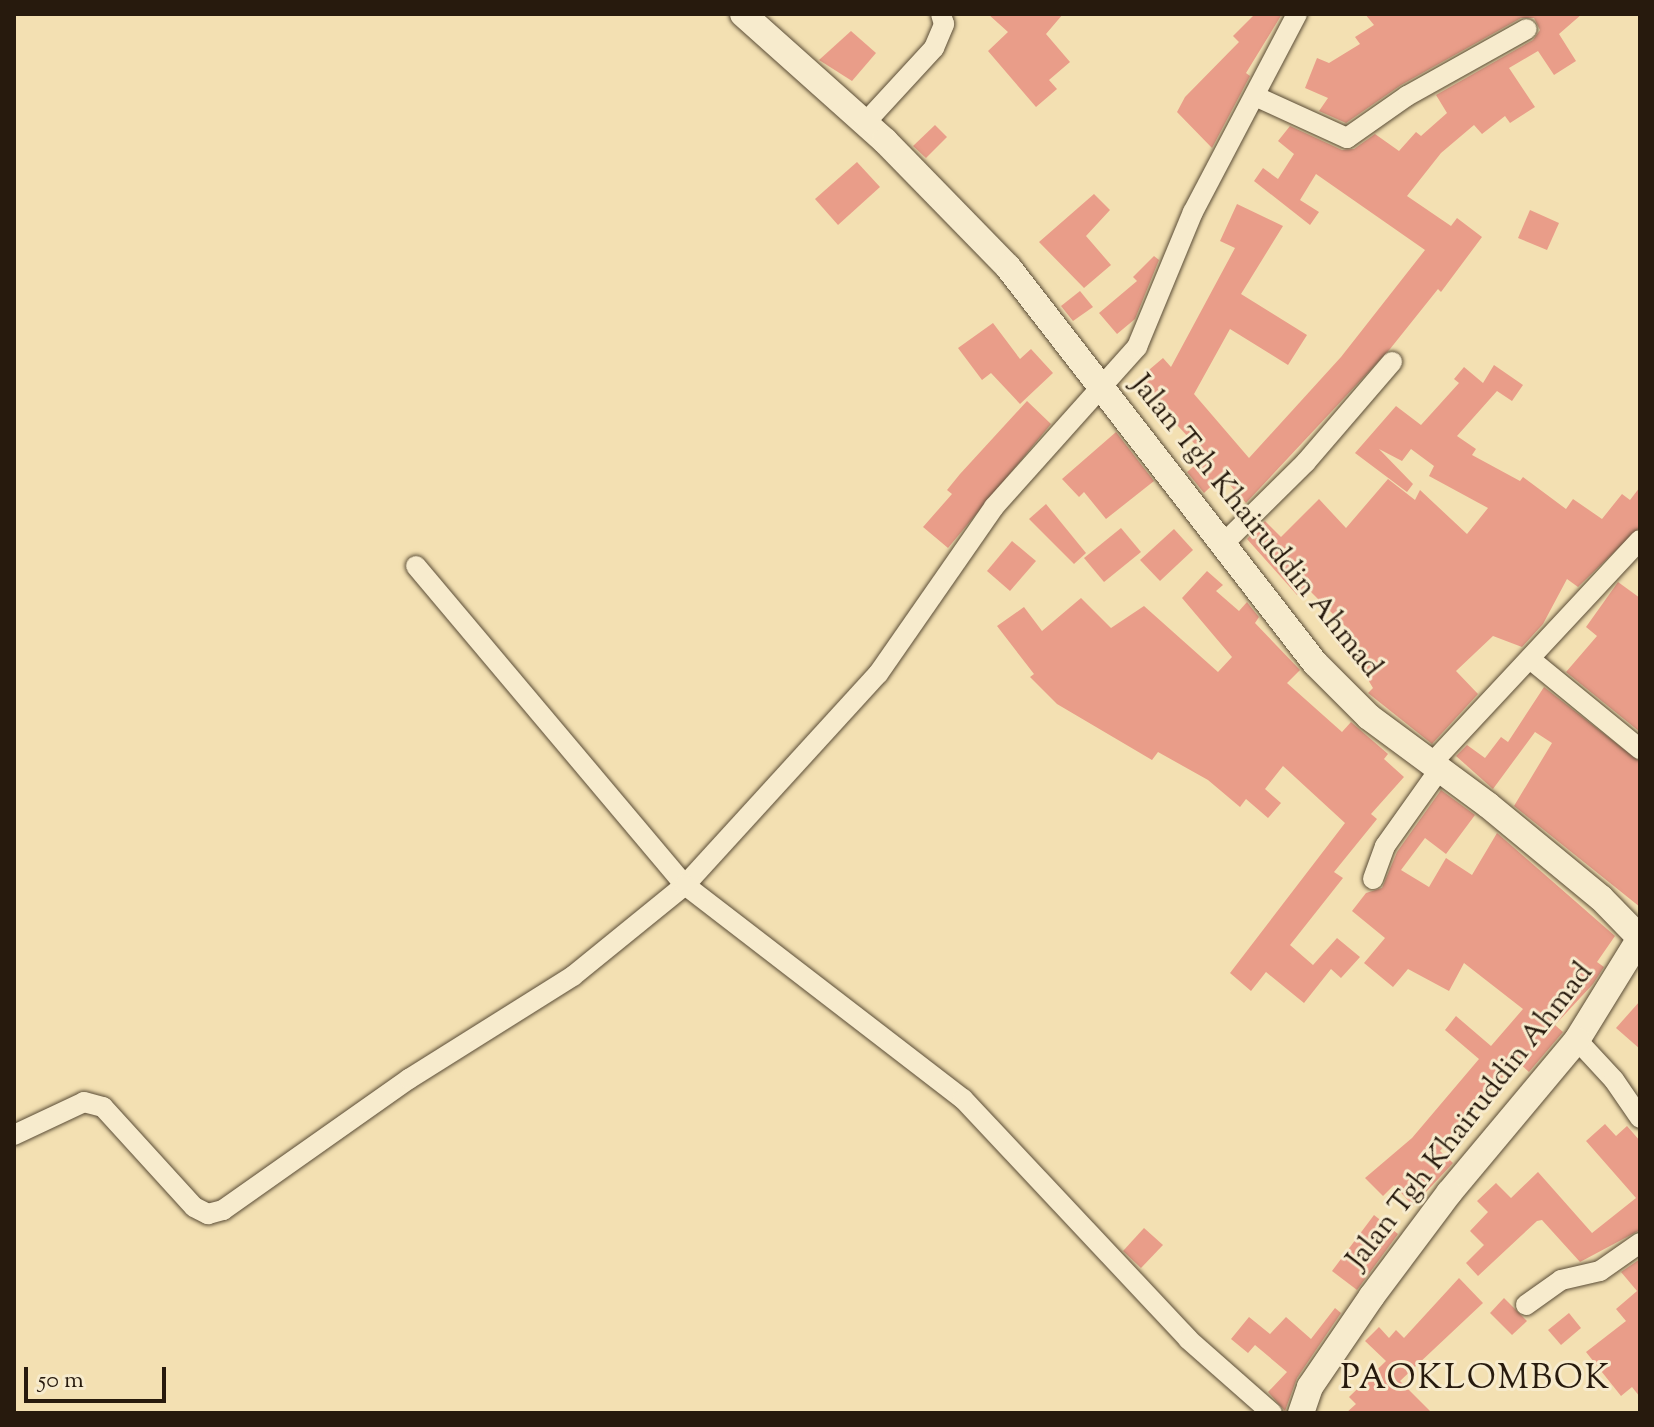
<!DOCTYPE html>
<html>
<head>
<meta charset="utf-8">
<style>
	body { margin:0 }
	#map { position:relative; width:1654px; height:1427px; overflow:hidden; background:#f3e0b2; font-family:"Sorts Mill Goudy",serif }
	div>[style] { position:absolute }
	.building>* { inset:0; background:#e99d89 }
	.roads { filter:drop-shadow(0 0 2px #5a4c36) drop-shadow(0 0 2px #5a4c36) }
	.minor>* { height:20px; margin:-10px; padding:0 10px; transform-origin:10px; border-radius:10px; background:#f7ebcd }
	.tertiary>* { height:26px; margin:-13px; padding:0 13px; transform-origin:13px; border-radius:13px; background:#f7ebcd }
	span { translate:-50% -50%; white-space:nowrap; text-align:center; line-height:1.15; -webkit-text-stroke:6px #f7ebcd; paint-order:stroke }
	.street-label { font-size:30px; color:#271a0d }
	.quarter-label { font-size:34px; color:#271a0d; letter-spacing:2px }
	.frame { position:absolute; inset:0; border:16px solid #271a0d; pointer-events:none }
	.scale { position:absolute; left:24px; top:1367px; width:142px; height:36px; box-sizing:border-box; border:4px solid #271a0d; border-top:0; padding-left:10px; font-size:24px; line-height:28px; white-space:nowrap; color:#271a0d; -webkit-text-stroke:6px #f7ebcd; paint-order:stroke }
</style>
</head>
<body>
<div id="map">
	<div class="building">
		<div style="clip-path:polygon(988px 14px,1063px 14px,1046px 34px,1070px 62px,1049px 80px,1057px 89px,1036px 107px,988px 51px,1008px 32px)"></div>
		<div style="clip-path:polygon(1255px 14px,1282px 14px,1246px 73px,1250px 76px,1212px 148px,1177px 112px,1185px 97px,1239px 42px,1233px 36px)"></div>
		<div style="clip-path:polygon(1365px 14px,1582px 14px,1559px 34px,1576px 61px,1554px 75px,1538px 51px,1509px 68px,1535px 107px,1510px 123px,1505px 116px,1482px 134px,1474px 125px,1441px 153px,1407px 196px,1451px 226px,1457px 218px,1482px 237px,1441px 292px,1438px 289px,1390px 349px,1246px 503px,1222px 476px,1204px 493px,1187px 472px,1206px 456px,1136px 381px,1163px 358px,1171px 367px,1235px 248px,1220px 241px,1237px 204px,1283px 226px,1241px 294px,1307px 335px,1288px 365px,1230px 329px,1194px 394px,1249px 458px,1341px 357px,1425px 250px,1316px 174px,1300px 200px,1319px 212px,1310px 225px,1254px 181px,1263px 168px,1278px 179px,1294px 154px,1278px 141px,1290px 126px,1342px 150px,1354px 149px,1375px 134px,1399px 151px,1416px 132px,1421px 136px,1447px 113px,1436px 95px,1533px 40px,1540px 30px,1534px 18px,1521px 18px,1401px 85px,1346px 123px,1319px 111px,1328px 98px,1305px 88px,1317px 58px,1329px 63px,1360px 44px,1355px 37px,1374px 25px)"></div>
		<div style="clip-path:polygon(851px 31px,876px 53px,852px 81px,819px 60px)"></div>
		<div style="clip-path:polygon(935px 125px,947px 137px,926px 158px,913px 146px)"></div>
		<div style="clip-path:polygon(857px 162px,880px 187px,838px 225px,815px 199px)"></div>
		<div style="clip-path:polygon(1094px 194px,1110px 210px,1086px 236px,1111px 265px,1084px 288px,1039px 242px)"></div>
		<div style="clip-path:polygon(1530px 210px,1559px 223px,1547px 250px,1518px 238px)"></div>
		<div style="clip-path:polygon(1154px 256px,1159px 260px,1135px 319px,1117px 334px,1099px 313px,1137px 281px,1133px 277px)"></div>
		<div style="clip-path:polygon(1080px 291px,1093px 307px,1073px 321px,1061px 306px)"></div>
		<div style="clip-path:polygon(993px 323px,1020px 359px,1031px 349px,1053px 373px,1020px 404px,991px 373px,982px 380px,958px 348px)"></div>
		<div style="clip-path:polygon(1494px 365px,1523px 385px,1512px 401px,1497px 391px,1457px 436px,1476px 449px,1472px 455px,1520px 481px,1523px 477px,1566px 509px,1573px 499px,1602px 519px,1622px 494px,1630px 500px,1640px 487px,1640px 527px,1578px 587px,1567px 579px,1543px 624px,1522px 647px,1493px 636px,1456px 671px,1478px 694px,1432px 744px,1368px 693px,1373px 688px,1367px 678px,1338px 645px,1352px 633px,1306px 587px,1297px 595px,1247px 539px,1265px 521px,1281px 537px,1319px 499px,1346px 528px,1388px 479px,1415px 500px,1420px 490px,1467px 534px,1488px 508px,1429px 476px,1434px 466px,1411px 449px,1402px 461px,1379px 449px,1413px 484px,1407px 492px,1355px 453px,1396px 406px,1421px 425px,1459px 383px,1454px 379px,1464px 367px,1483px 383px)"></div>
		<div style="clip-path:polygon(1027px 401px,1051px 424px,948px 548px,923px 527px,952px 494px,947px 490px,960px 474px)"></div>
		<div style="clip-path:polygon(1116px 432px,1154px 481px,1106px 519px,1084px 492px,1079px 497px,1062px 479px)"></div>
		<div style="clip-path:polygon(1046px 504px,1086px 553px,1074px 564px,1029px 519px)"></div>
		<div style="clip-path:polygon(1121px 528px,1141px 552px,1104px 582px,1084px 558px)"></div>
		<div style="clip-path:polygon(1174px 529px,1193px 550px,1160px 581px,1140px 560px)"></div>
		<div style="clip-path:polygon(1012px 541px,1036px 561px,1010px 591px,987px 571px)"></div>
		<div style="clip-path:polygon(1207px 571px,1223px 585px,1216px 591px,1239px 611px,1247px 602px,1250px 606px,1259px 617px,1255px 623px,1300px 670px,1287px 683px,1342px 732px,1351px 722px,1388px 754px,1384px 759px,1404px 777px,1371px 814px,1377px 819px,1334px 872px,1343px 878px,1290px 945px,1313px 965px,1337px 938px,1360px 957px,1341px 978px,1331px 969px,1304px 1003px,1266px 972px,1251px 991px,1230px 973px,1345px 823px,1283px 766px,1265px 789px,1281px 803px,1268px 818px,1246px 799px,1240px 807px,1208px 780px,1158px 752px,1152px 760px,1057px 704px,1030px 677px,1034px 674px,997px 626px,1024px 607px,1042px 631px,1081px 598px,1111px 628px,1144px 606px,1218px 672px,1232px 657px,1182px 598px)"></div>
		<div style="clip-path:polygon(1618px 582px,1640px 598px,1640px 732px,1566px 672px,1597px 636px,1586px 627px)"></div>
		<div style="clip-path:polygon(1544px 687px,1640px 762px,1640px 907px,1514px 806px,1552px 743px,1535px 732px,1493px 789px,1456px 756px,1467px 745px,1485px 758px,1501px 737px,1508px 742px)"></div>
		<div style="clip-path:polygon(1441px 790px,1475px 815px,1446px 854px,1425px 838px,1401px 870px,1429px 887px,1446px 858px,1472px 875px,1497px 833px,1615px 936px,1597px 962px,1604px 967px,1593px 984px,1555px 1025px,1563px 1032px,1529px 1072px,1517px 1061px,1477px 1106px,1440px 1151px,1453px 1163px,1413px 1206px,1394px 1185px,1383px 1196px,1365px 1178px,1412px 1138px,1479px 1059px,1445px 1030px,1456px 1016px,1491px 1046px,1523px 1009px,1464px 963px,1449px 991px,1408px 969px,1393px 987px,1364px 963px,1385px 938px,1352px 911px,1366px 893px,1382px 888px,1397px 852px)"></div>
		<div style="clip-path:polygon(1640px 1001px,1640px 1049px,1616px 1028px)"></div>
		<div style="clip-path:polygon(1605px 1124px,1616px 1136px,1627px 1126px,1640px 1141px,1640px 1230px,1580px 1262px,1542px 1220px,1537px 1221px,1478px 1276px,1466px 1263px,1484px 1245px,1470px 1231px,1488px 1212px,1477px 1201px,1496px 1183px,1511px 1198px,1538px 1172px,1592px 1233px,1636px 1198px,1586px 1141px)"></div>
		<div style="clip-path:polygon(1374px 1215px,1398px 1234px,1357px 1290px,1332px 1271px)"></div>
		<div style="clip-path:polygon(1144px 1228px,1163px 1245px,1141px 1268px,1123px 1251px)"></div>
		<div style="clip-path:polygon(1640px 1259px,1640px 1397px,1632px 1387px,1621px 1396px,1586px 1352px,1626px 1321px,1616px 1309px,1637px 1291px,1621px 1272px)"></div>
		<div style="clip-path:polygon(1459px 1278px,1483px 1303px,1400px 1381px,1432px 1413px,1346px 1413px,1356px 1404px,1349px 1397px,1386px 1361px,1365px 1341px,1379px 1327px,1389px 1338px,1396px 1330px,1404px 1338px)"></div>
		<div style="clip-path:polygon(1504px 1298px,1527px 1321px,1512px 1335px,1490px 1313px)"></div>
		<div style="clip-path:polygon(1335px 1308px,1341px 1313px,1297px 1378px,1285px 1411px,1268px 1392px,1287px 1372px,1255px 1345px,1248px 1353px,1231px 1339px,1249px 1317px,1270px 1334px,1286px 1317px,1311px 1339px)"></div>
		<div style="clip-path:polygon(1569px 1313px,1581px 1328px,1561px 1345px,1548px 1330px)"></div>
	</div>
	<div class="roads">
		<div class="minor">
			<div style="left:1257px;top:97px;width:99px;rotate:24.5deg"></div>
			<div style="left:1347px;top:138px;width:73px;rotate:-35deg"></div>
			<div style="left:1407px;top:96px;width:137px;rotate:-29.2deg"></div>
			<div style="left:865px;top:123px;width:102px;rotate:-47.4deg"></div>
			<div style="left:934px;top:48px;width:26px;rotate:-67deg"></div>
			<div style="left:944px;top:24px;width:10px;rotate:-107deg"></div>
			<div style="left:1224px;top:543px;width:115px;rotate:-44.6deg"></div>
			<div style="left:1306px;top:462px;width:132px;rotate:-49.3deg"></div>
			<div style="left:416px;top:566px;width:417px;rotate:49.9deg"></div>
			<div style="left:685px;top:885px;width:286px;rotate:-47.6deg"></div>
			<div style="left:878px;top:674px;width:203px;rotate:-55.2deg"></div>
			<div style="left:994px;top:507px;width:215px;rotate:-48.2deg"></div>
			<div style="left:1137px;top:347px;width:146px;rotate:-67.5deg"></div>
			<div style="left:1193px;top:212px;width:224px;rotate:-62.3deg"></div>
			<div style="left:1530px;top:659px;width:142px;rotate:39.3deg"></div>
			<div style="left:1431px;top:764px;width:306px;rotate:-47deg"></div>
			<div style="left:1373px;top:879px;width:35px;rotate:-70deg"></div>
			<div style="left:1385px;top:846px;width:93px;rotate:-54.6deg"></div>
			<div style="left:1577px;top:1040px;width:54px;rotate:47.2deg"></div>
			<div style="left:1614px;top:1080px;width:46px;rotate:55.6deg"></div>
			<div style="left:14px;top:1135px;width:77px;rotate:-25.2deg"></div>
			<div style="left:84px;top:1102px;width:20px;rotate:15deg"></div>
			<div style="left:103px;top:1107px;width:135px;rotate:47.7deg"></div>
			<div style="left:194px;top:1207px;width:16px;rotate:27deg"></div>
			<div style="left:208px;top:1214px;width:16px;rotate:-15deg"></div>
			<div style="left:223px;top:1210px;width:228px;rotate:-35.2deg"></div>
			<div style="left:409px;top:1079px;width:194px;rotate:-32.1deg"></div>
			<div style="left:573px;top:976px;width:144px;rotate:-39.1deg"></div>
			<div style="left:685px;top:885px;width:351px;rotate:37.6deg"></div>
			<div style="left:963px;top:1099px;width:329px;rotate:46.8deg"></div>
			<div style="left:1188px;top:1339px;width:112px;rotate:41.4deg"></div>
			<div style="left:1526px;top:1305px;width:43px;rotate:-35.5deg"></div>
			<div style="left:1561px;top:1280px;width:40px;rotate:-13deg"></div>
			<div style="left:1600px;top:1271px;width:49px;rotate:-35deg"></div>
		</div>
		<div class="tertiary">
			<div style="left:743px;top:14px;width:191px;rotate:41.8deg"></div>
			<div style="left:885px;top:141px;width:176px;rotate:45.7deg"></div>
			<div style="left:1008px;top:267px;width:501px;rotate:52.22deg"></div>
			<div style="left:1315px;top:663px;width:76px;rotate:45deg"></div>
			<div style="left:1369px;top:717px;width:148px;rotate:36.5deg"></div>
			<div style="left:1488px;top:805px;width:146px;rotate:39.5deg"></div>
			<div style="left:1601px;top:898px;width:56px;rotate:45.7deg"></div>
			<div style="left:1640px;top:938px;width:120px;rotate:121.7deg"></div>
			<div style="left:1577px;top:1040px;width:199px;rotate:129.9deg"></div>
			<div style="left:1449px;top:1193px;width:129px;rotate:126.8deg"></div>
			<div style="left:1372px;top:1296px;width:110px;rotate:124.3deg"></div>
			<div style="left:1310px;top:1387px;width:28px;rotate:109deg"></div>
		</div>
	</div>
	<div class="street-label">
		<span style="left:1255px;top:527px;rotate:51deg">Jalan Tgh Khairuddin Ahmad</span>
		<span style="left:1471px;top:1117px;rotate:-52deg">Jalan Tgh Khairuddin Ahmad</span>
	</div>
	<div class="quarter-label">
		<span style="left:1476px;top:1380px">PAOKLOMBOK</span>
	</div>
	<div class="frame"></div>
	<div class="scale">50 m</div>
</div>
</body>
</html>
